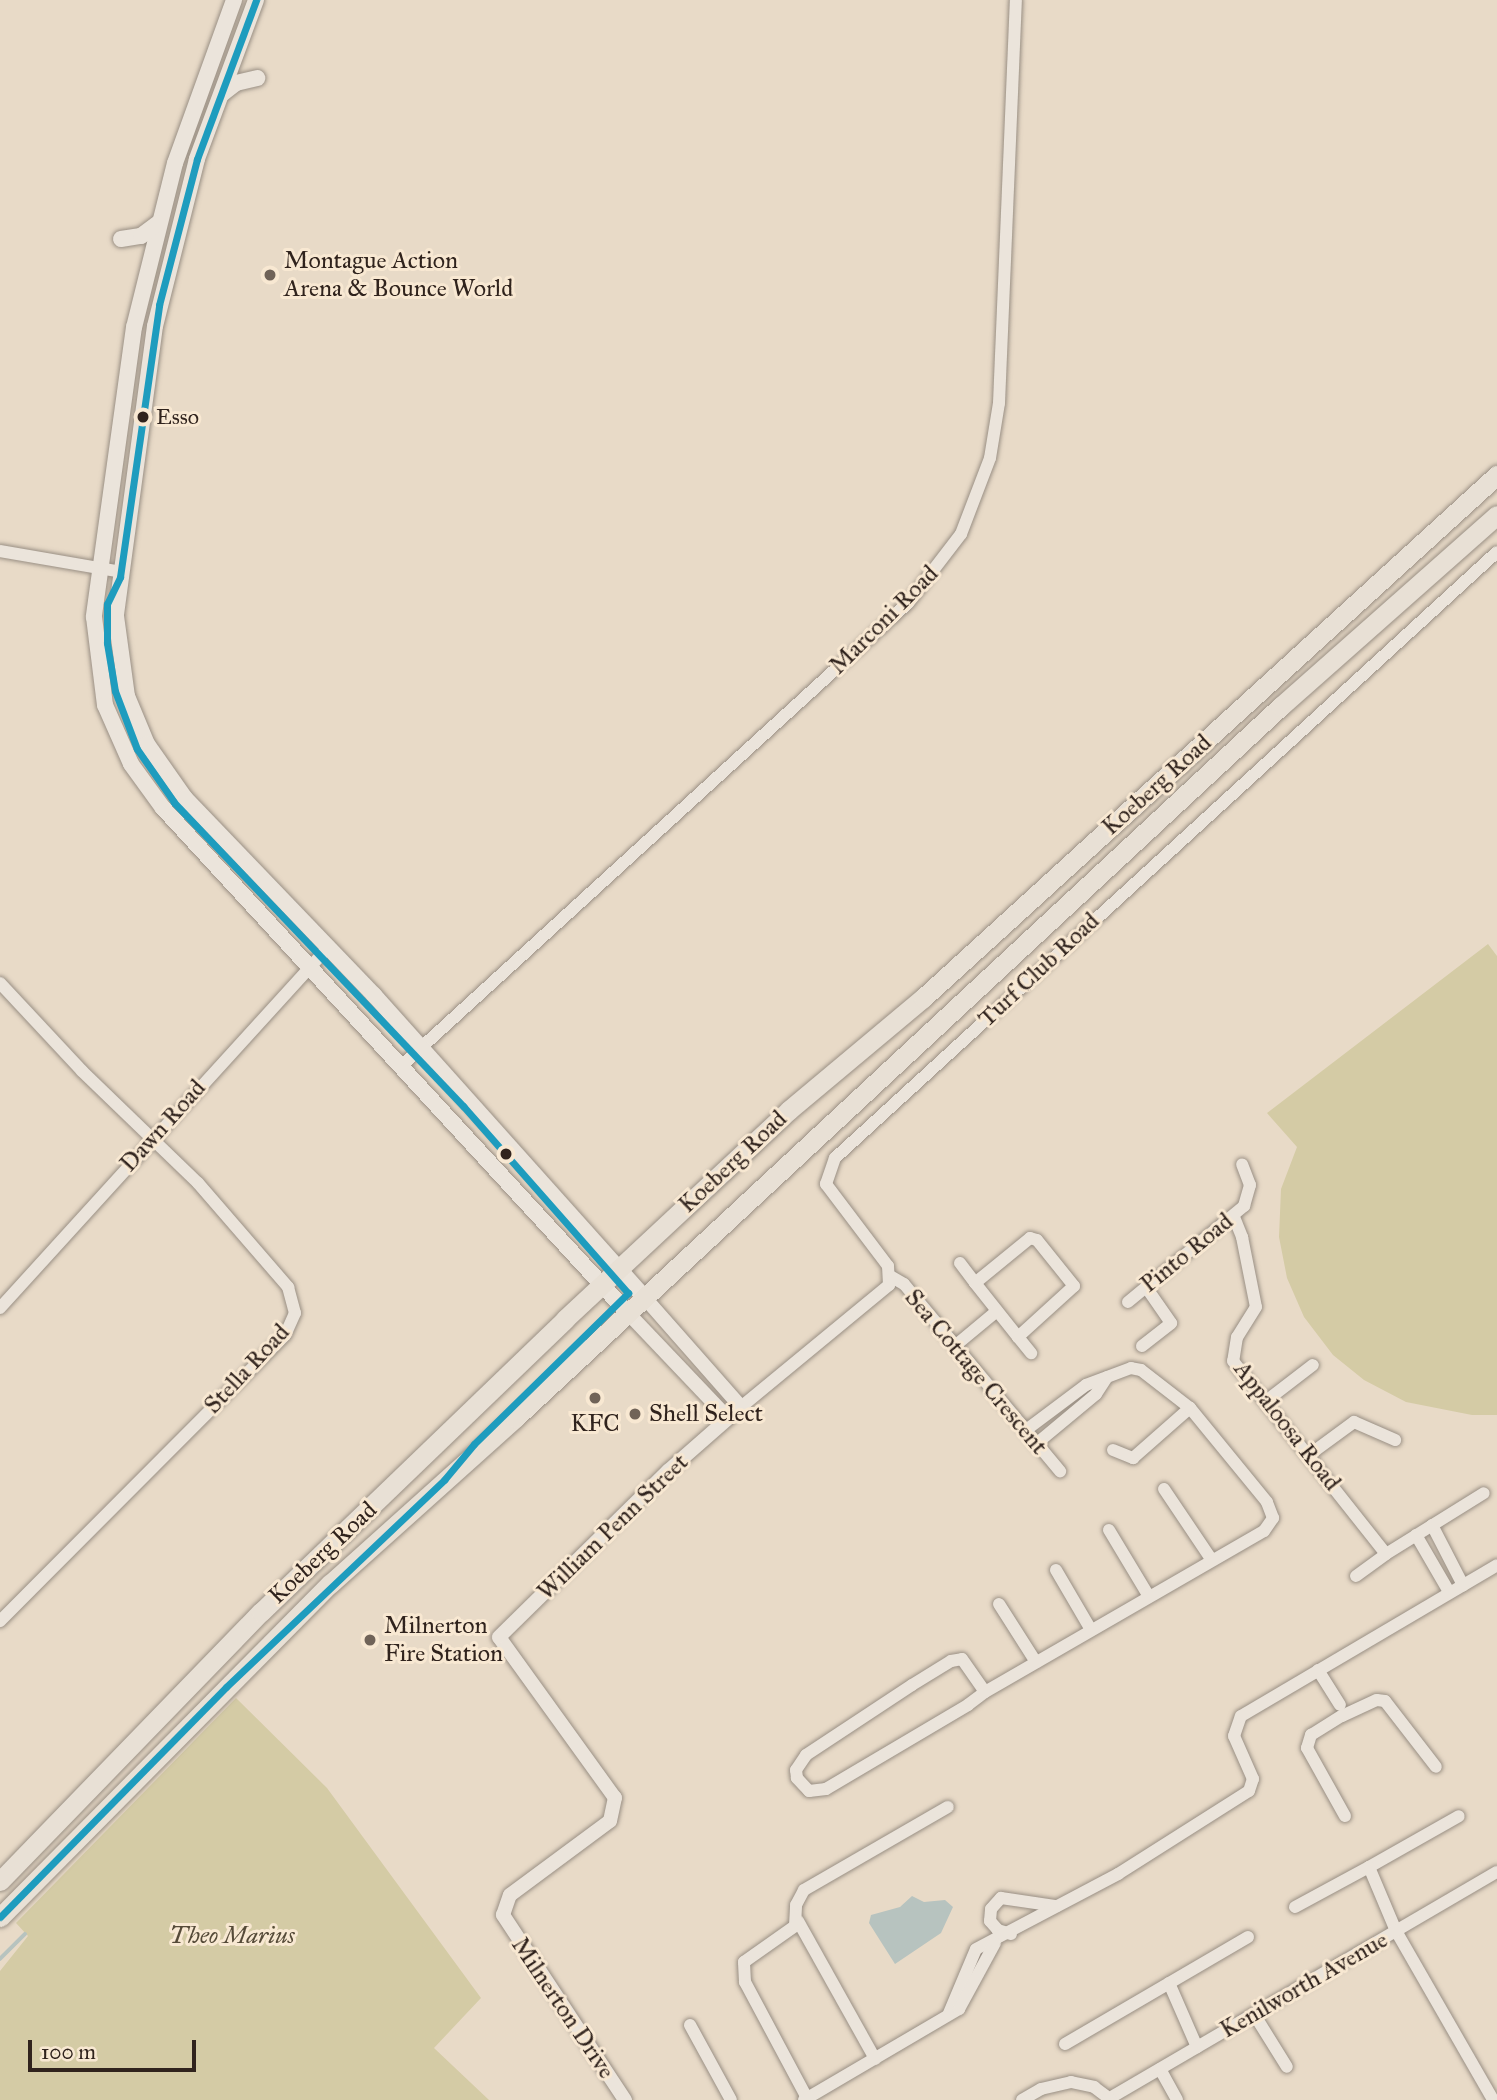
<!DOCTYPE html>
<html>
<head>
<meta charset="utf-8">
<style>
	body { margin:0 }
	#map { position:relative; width:1497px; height:2100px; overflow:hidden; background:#e8dac7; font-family:"IM FELL Great Primer",serif }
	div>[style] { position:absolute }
	.green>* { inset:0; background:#d4cba5 }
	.water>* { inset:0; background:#b7c3bf }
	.stream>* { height:3.5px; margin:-1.75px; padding:0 1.75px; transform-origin:1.75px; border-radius:1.75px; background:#b7c3bf }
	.roads { filter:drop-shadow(0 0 2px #998f84) drop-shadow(0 0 2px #998f84) }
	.minor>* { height:12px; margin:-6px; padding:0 6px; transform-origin:6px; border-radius:6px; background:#ebe4db }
	.tertiary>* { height:14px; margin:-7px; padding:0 7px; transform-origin:7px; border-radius:7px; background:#ebe4db }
	.secondary>* { height:16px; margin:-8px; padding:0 8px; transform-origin:8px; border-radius:8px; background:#ebe4db }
	.primary>* { height:19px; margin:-9.5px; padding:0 9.5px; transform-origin:9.5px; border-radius:9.5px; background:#e8e0d5 }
	.bus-1>* { height:7px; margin:-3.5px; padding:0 3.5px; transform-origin:3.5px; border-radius:3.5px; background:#1e9cbe }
	.dots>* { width:19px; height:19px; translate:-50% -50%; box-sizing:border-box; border:4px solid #f8e8d2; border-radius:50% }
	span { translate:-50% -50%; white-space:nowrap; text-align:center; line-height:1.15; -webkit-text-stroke:6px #f8e8d2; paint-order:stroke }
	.bus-label { font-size:22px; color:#30231d }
	.left { translate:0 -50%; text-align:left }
	.poi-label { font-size:24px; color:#30231d }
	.street-label { font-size:24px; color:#30231d }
	.park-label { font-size:24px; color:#554a38; font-style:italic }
	.scale { position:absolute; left:28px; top:2040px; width:168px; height:32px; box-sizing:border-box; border:4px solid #30231d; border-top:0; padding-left:9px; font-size:21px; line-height:24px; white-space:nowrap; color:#30231d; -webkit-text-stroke:5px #f8e8d2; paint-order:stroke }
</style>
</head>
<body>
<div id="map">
	<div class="green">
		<div style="clip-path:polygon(1488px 944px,1497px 956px,1497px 1415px,1472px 1415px,1406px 1402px,1364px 1380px,1333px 1355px,1304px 1317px,1287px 1278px,1279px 1237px,1281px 1189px,1297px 1147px,1267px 1113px)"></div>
		<div style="clip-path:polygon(236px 1698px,327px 1788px,481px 1998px,434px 2048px,489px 2100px,0 2100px,0 1971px,28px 1936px,16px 1923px)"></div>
	</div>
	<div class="water">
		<div style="clip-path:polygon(912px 1896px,924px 1902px,945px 1900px,953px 1907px,941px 1933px,895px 1964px,869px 1923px,871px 1915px,900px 1907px)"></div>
	</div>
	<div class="stream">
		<div style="left:0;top:1959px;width:35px;rotate:-45deg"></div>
	</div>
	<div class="roads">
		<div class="minor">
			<div style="left:0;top:551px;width:123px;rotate:9.8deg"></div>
			<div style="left:0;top:983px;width:120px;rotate:47deg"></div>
			<div style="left:82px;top:1071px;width:161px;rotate:44deg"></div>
			<div style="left:198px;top:1183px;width:138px;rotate:49.1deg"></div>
			<div style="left:288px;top:1287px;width:27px;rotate:75deg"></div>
			<div style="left:295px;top:1313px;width:24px;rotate:114deg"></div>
			<div style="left:285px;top:1335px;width:404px;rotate:134.9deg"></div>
			<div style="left:401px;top:1066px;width:687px;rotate:-42.4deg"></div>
			<div style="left:908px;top:603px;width:87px;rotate:-52.5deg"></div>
			<div style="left:961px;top:534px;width:81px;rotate:-69.1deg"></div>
			<div style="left:990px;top:458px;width:56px;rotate:-80.7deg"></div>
			<div style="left:999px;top:403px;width:403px;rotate:-87.6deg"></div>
			<div style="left:1234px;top:1217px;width:22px;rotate:68deg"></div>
			<div style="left:1242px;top:1237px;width:71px;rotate:78.7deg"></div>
			<div style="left:1256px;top:1307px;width:36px;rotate:122deg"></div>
			<div style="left:1237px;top:1337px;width:24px;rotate:99deg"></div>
			<div style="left:1233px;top:1361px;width:246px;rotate:51.6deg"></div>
			<div style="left:1386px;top:1554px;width:115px;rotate:-31.9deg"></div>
			<div style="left:1030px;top:1238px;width:7px;rotate:16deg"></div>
			<div style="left:1037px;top:1240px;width:59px;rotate:51.2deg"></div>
			<div style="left:1074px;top:1286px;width:76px;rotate:137.7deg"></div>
			<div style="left:1018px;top:1337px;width:69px;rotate:-128.5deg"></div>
			<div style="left:975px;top:1283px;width:71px;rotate:-39.3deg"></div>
			<div style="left:960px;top:1263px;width:25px;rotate:53deg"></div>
			<div style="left:890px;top:1276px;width:16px;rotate:30deg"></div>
			<div style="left:904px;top:1284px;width:244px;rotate:50.2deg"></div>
			<div style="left:1128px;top:1302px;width:151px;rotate:-39.6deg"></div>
			<div style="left:1244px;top:1206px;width:22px;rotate:-74deg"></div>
			<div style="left:1250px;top:1185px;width:22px;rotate:-111deg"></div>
			<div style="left:0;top:1308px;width:489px;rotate:-47.7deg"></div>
			<div style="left:1018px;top:1337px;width:21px;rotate:51deg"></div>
			<div style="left:956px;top:1345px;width:53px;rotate:-39.7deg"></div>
			<div style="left:1142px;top:1346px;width:37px;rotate:-38deg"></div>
			<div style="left:1171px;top:1323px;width:44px;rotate:-124.8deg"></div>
			<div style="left:1266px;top:1401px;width:59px;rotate:-37.5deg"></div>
			<div style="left:741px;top:1407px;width:192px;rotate:-39.5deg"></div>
			<div style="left:889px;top:1285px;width:19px;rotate:-93deg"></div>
			<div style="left:888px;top:1266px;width:103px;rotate:-127.1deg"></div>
			<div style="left:826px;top:1184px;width:28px;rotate:-71deg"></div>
			<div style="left:835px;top:1158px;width:897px;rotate:-42.47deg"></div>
			<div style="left:1036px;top:1444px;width:78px;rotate:-39.8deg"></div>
			<div style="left:1096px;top:1394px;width:20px;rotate:-57deg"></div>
			<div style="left:1113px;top:1450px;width:22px;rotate:22deg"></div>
			<div style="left:1133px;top:1458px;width:76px;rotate:-41.3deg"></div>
			<div style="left:1309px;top:1455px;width:56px;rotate:-36.3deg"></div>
			<div style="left:1354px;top:1422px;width:45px;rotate:23.7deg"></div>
			<div style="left:1164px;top:1489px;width:84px;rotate:56.1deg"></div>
			<div style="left:1432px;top:1525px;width:68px;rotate:62.7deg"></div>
			<div style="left:1109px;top:1530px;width:76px;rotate:59deg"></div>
			<div style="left:1416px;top:1535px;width:66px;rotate:59.9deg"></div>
			<div style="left:1056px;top:1570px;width:69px;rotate:59.7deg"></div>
			<div style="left:1356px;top:1576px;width:37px;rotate:-36deg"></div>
			<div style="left:999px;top:1604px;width:69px;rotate:57.5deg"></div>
			<div style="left:962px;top:1659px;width:40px;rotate:55.1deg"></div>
			<div style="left:985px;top:1692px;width:21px;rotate:143deg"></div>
			<div style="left:968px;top:1705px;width:165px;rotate:149.4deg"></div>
			<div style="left:826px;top:1789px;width:17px;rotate:173deg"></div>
			<div style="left:809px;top:1791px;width:18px;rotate:-133deg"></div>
			<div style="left:797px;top:1778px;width:8px;rotate:-97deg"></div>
			<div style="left:796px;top:1770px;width:18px;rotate:-56deg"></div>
			<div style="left:806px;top:1755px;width:127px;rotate:-33.4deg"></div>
			<div style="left:912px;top:1685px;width:46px;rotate:-31.6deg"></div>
			<div style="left:951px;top:1661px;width:11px;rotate:-10deg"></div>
			<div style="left:1318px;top:1670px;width:41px;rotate:57.8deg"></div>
			<div style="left:985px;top:1692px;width:322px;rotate:-30deg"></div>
			<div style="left:1264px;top:1531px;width:16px;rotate:-55deg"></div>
			<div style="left:1273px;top:1518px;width:17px;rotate:-111deg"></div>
			<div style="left:1267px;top:1502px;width:122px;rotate:-129.3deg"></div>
			<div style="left:1190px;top:1408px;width:62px;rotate:-142.2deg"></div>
			<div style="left:1141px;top:1370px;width:10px;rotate:-169deg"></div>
			<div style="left:1131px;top:1368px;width:48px;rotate:159.3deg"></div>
			<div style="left:1086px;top:1385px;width:75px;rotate:143.1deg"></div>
			<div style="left:1345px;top:1816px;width:78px;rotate:-119.2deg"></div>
			<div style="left:1307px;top:1748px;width:14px;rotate:-73deg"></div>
			<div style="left:1311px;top:1735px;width:36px;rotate:-32deg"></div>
			<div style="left:1342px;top:1716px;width:38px;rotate:-25deg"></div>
			<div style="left:1377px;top:1700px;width:8px;rotate:7deg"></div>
			<div style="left:1385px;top:1701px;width:83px;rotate:52.3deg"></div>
			<div style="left:1369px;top:1867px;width:103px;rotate:-29.5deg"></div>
			<div style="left:1295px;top:1907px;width:84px;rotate:-28.4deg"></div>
			<div style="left:1369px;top:1867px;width:69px;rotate:67.1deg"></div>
			<div style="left:1396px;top:1931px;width:195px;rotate:60.1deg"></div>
			<div style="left:798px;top:1921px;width:158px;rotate:60.8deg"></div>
			<div style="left:1011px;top:1934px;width:14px;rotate:-163deg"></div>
			<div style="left:998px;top:1930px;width:12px;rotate:-132deg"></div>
			<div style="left:990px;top:1921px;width:12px;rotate:-85deg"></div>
			<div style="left:991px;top:1909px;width:15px;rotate:-48deg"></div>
			<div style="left:1001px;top:1898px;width:56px;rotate:8.3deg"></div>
			<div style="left:1169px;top:1983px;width:70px;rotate:66.4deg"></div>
			<div style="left:949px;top:2013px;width:69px;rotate:-67.1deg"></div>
			<div style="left:976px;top:1949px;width:161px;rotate:-27.8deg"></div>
			<div style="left:1118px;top:1874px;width:155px;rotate:-32.4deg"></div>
			<div style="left:1249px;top:1791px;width:13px;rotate:-72deg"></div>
			<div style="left:1253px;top:1779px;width:47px;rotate:-113.8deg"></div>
			<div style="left:1234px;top:1736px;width:21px;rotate:-71deg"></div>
			<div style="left:1241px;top:1716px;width:297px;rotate:-30.5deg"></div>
			<div style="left:1254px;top:2014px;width:62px;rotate:58.1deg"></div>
			<div style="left:690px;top:2025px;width:85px;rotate:61.3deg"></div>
			<div style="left:1065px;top:2044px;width:212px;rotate:-30.3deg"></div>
			<div style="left:1160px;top:2069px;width:35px;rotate:61deg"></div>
			<div style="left:807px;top:2098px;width:132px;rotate:-118.1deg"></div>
			<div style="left:745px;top:1982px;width:20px;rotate:-93deg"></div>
			<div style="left:744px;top:1962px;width:62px;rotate:-35.2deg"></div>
			<div style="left:795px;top:1926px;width:21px;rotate:-87deg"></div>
			<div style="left:796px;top:1905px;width:17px;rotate:-62deg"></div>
			<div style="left:804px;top:1890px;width:166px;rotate:-30deg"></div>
			<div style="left:1110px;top:2098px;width:448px;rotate:-30.3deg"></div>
			<div style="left:804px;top:2100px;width:180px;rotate:-30.4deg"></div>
			<div style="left:959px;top:2009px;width:75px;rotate:-61.4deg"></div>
			<div style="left:1022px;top:2100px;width:22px;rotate:-30deg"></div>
			<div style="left:1041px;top:2089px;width:31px;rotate:-13deg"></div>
			<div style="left:1071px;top:2082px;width:24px;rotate:12deg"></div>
			<div style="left:1094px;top:2087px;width:21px;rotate:37deg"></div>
		</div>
		<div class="tertiary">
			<div style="left:627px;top:1312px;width:146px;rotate:46.4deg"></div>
			<div style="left:625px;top:2100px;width:222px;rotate:-123.4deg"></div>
			<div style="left:503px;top:1915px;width:21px;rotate:-71deg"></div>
			<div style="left:510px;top:1895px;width:124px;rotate:-36.5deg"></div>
			<div style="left:610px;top:1821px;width:24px;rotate:-78deg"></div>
			<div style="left:615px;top:1798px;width:198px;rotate:-125.8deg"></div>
			<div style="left:499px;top:1637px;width:237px;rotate:-44.5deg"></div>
			<div style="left:668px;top:1471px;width:97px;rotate:-41.2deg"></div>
			<div style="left:741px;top:1407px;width:147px;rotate:-131.4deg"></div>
		</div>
		<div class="secondary">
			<div style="left:234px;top:0;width:173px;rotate:109.9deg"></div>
			<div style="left:175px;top:163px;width:169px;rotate:104deg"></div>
			<div style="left:134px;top:327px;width:293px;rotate:97.9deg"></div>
			<div style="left:94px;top:617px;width:89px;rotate:82.9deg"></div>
			<div style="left:105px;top:705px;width:64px;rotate:66.2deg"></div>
			<div style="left:131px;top:764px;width:54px;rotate:54deg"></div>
			<div style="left:163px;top:808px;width:685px;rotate:47.37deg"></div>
			<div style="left:256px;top:0;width:170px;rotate:110.4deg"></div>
			<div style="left:197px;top:159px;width:172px;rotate:104.1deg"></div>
			<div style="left:155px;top:326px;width:293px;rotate:97.7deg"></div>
			<div style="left:116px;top:616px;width:81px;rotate:82.2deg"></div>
			<div style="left:127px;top:696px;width:52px;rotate:67.4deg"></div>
			<div style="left:147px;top:744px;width:66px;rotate:54.9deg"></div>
			<div style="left:185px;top:798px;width:273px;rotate:46.2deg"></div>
			<div style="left:374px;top:995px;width:405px;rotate:48.2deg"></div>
			<div style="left:222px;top:94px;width:18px;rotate:-38deg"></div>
			<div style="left:236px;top:83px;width:22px;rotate:-13deg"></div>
			<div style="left:121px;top:239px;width:20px;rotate:-9deg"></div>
			<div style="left:141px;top:236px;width:21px;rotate:-37deg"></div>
		</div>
		<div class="primary">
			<div style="left:0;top:1881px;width:375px;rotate:-45.9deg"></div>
			<div style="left:261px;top:1612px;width:422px;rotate:-43.9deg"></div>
			<div style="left:565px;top:1319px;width:306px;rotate:-43deg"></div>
			<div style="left:789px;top:1110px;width:175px;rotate:-39.9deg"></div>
			<div style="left:923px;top:998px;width:777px;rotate:-42.34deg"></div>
			<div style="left:0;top:1917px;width:469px;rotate:-45.3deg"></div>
			<div style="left:330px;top:1584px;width:249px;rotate:-41.9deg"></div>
			<div style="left:515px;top:1418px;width:1046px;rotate:-42.91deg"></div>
			<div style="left:1281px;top:706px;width:288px;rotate:-41.5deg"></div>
		</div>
	</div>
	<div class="bus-1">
		<div style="left:0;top:1917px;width:322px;rotate:-45.5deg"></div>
		<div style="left:226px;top:1687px;width:301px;rotate:-43.5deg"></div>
		<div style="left:444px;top:1480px;width:47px;rotate:-50.2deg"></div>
		<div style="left:474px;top:1444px;width:216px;rotate:-44.4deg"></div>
		<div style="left:628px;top:1293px;width:249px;rotate:-131.4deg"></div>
		<div style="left:463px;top:1106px;width:419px;rotate:-133.6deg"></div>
		<div style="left:174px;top:802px;width:65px;rotate:-124.9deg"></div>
		<div style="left:137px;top:749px;width:62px;rotate:-110.8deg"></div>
		<div style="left:115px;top:691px;width:49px;rotate:-99.5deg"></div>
		<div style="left:107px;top:643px;width:39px;rotate:-90deg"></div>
		<div style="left:107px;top:604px;width:30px;rotate:-64deg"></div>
		<div style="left:120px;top:577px;width:275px;rotate:-81.8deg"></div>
		<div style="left:159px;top:305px;width:151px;rotate:-75.4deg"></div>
		<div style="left:197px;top:159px;width:170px;rotate:-69.6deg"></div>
	</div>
	<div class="dots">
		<div style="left:270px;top:275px;background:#706358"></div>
		<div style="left:143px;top:417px;background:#30231d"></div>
		<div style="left:506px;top:1154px;background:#30231d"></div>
		<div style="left:595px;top:1398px;background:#706358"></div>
		<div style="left:635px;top:1414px;background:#706358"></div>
		<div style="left:370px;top:1640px;background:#706358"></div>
	</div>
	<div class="bus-label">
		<span class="left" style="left:156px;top:417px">Esso</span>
	</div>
	<div class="poi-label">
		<span class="left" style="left:284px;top:275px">Montague Action<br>Arena &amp; Bounce World</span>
		<span class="left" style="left:649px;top:1414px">Shell Select</span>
		<span style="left:595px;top:1424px">KFC</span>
		<span class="left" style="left:384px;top:1640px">Milnerton<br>Fire Station</span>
	</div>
	<div class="street-label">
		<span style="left:884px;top:620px;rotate:-45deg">Marconi Road</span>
		<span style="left:1157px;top:785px;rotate:-42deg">Koeberg Road</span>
		<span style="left:1039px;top:970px;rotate:-43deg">Turf Club Road</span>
		<span style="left:163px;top:1126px;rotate:-48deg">Dawn Road</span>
		<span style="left:733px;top:1162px;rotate:-43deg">Koeberg Road</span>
		<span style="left:1187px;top:1253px;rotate:-39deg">Pinto Road</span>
		<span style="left:247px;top:1369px;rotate:-47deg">Stella Road</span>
		<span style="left:976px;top:1372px;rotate:50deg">Sea Cottage Crescent</span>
		<span style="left:1287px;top:1426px;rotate:52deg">Appaloosa Road</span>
		<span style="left:613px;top:1527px;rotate:-44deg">William Penn Street</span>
		<span style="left:323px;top:1553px;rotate:-43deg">Koeberg Road</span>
		<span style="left:1304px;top:1985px;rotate:-30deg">Kenilworth Avenue</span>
		<span style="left:563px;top:2008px;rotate:56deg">Milnerton Drive</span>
	</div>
	<div class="park-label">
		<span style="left:232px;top:1936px">Theo Marius</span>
	</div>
	<div class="scale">100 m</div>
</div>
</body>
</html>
